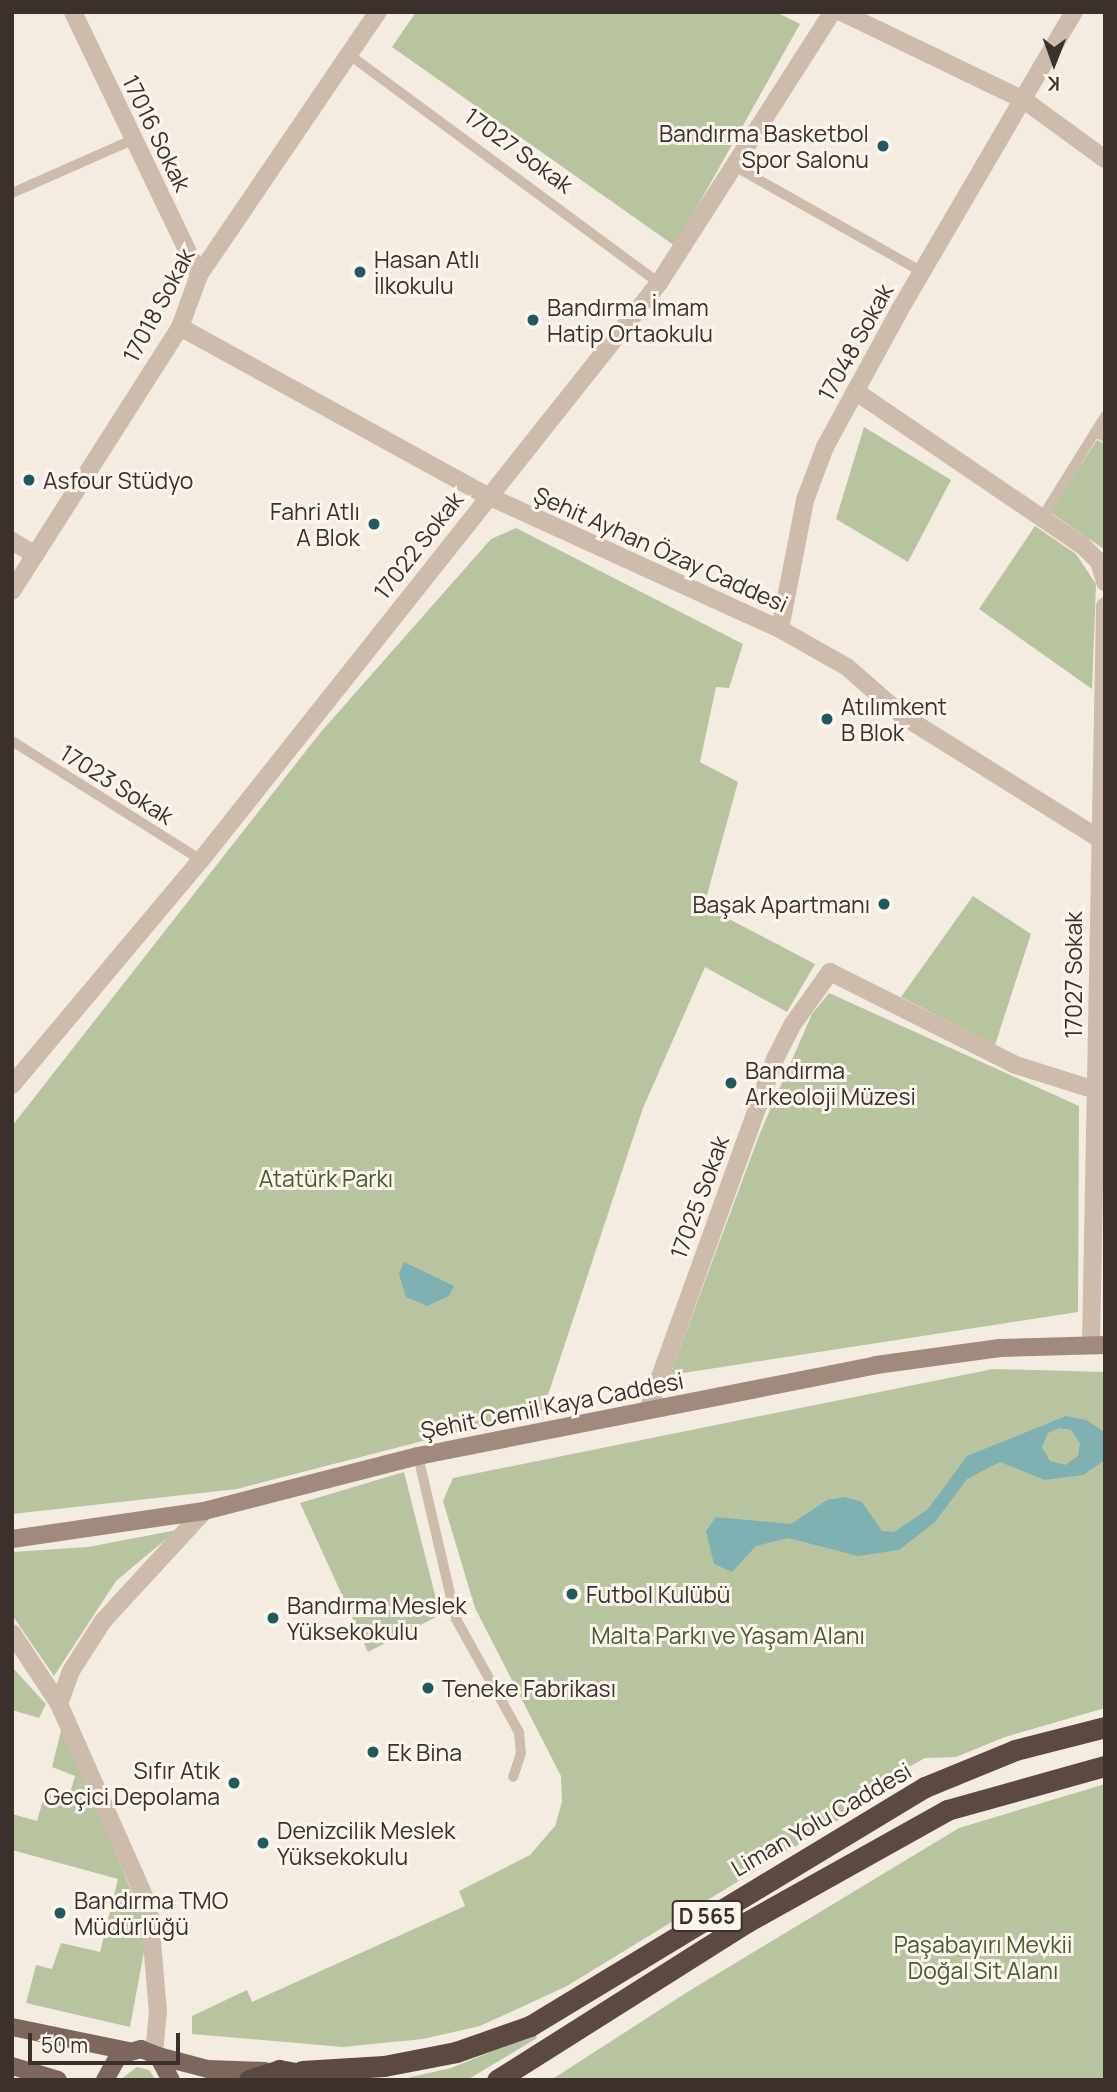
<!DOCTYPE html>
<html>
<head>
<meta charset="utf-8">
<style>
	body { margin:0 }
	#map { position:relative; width:1117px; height:2092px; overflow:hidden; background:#f4ebe1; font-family:Manrope,sans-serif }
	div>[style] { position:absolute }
	.green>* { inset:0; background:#b8c4a0 }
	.water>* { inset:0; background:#7fb0b2 }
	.lane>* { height:10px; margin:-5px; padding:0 5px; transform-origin:5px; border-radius:5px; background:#cdbbac }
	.street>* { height:18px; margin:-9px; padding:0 9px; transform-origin:9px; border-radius:9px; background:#cdbbac }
	.secondary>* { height:18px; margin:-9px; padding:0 9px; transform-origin:9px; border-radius:9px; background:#a18a7d }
	.primary>* { height:18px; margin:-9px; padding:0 9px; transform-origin:9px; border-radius:9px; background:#7d675c }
	.highway>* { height:21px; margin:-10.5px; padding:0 10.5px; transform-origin:10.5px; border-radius:10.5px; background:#5c4a42 }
	.dots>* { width:19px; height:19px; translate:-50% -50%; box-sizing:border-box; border:4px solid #fbf5ee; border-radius:50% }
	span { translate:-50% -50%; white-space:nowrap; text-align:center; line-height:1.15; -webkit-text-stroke:6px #fbf5ee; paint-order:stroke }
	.shield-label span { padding:2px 5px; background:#fbf5ee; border:2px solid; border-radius:5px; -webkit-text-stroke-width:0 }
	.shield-label { font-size:21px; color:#3b302b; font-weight:700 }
	.street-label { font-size:23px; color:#3b302b }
	.poi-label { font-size:23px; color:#3b302b }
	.right { translate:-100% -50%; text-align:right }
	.left { translate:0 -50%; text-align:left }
	.park-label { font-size:23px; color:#4a5a2e }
	.frame { position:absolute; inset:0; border:14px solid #3b302b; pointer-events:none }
	.north { position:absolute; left:1019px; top:28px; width:70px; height:70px; -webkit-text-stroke:5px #fbf5ee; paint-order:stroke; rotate:181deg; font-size:19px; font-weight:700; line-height:28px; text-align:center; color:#3b302b }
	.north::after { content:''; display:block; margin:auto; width:24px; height:32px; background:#3b302b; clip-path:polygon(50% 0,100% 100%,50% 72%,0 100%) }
	.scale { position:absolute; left:28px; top:2033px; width:152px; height:32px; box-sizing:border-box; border:4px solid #3b302b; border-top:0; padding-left:9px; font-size:21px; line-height:24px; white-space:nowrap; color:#3b302b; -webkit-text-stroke:5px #fbf5ee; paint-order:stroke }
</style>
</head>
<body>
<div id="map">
	<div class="green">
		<div style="clip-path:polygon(416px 12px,776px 12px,800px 24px,675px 246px,392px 47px)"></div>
		<div style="clip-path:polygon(864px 427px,951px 480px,908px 562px,836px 519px)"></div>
		<div style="clip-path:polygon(1097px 440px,1105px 444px,1105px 550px,1050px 512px)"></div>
		<div style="clip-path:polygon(1035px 526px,1076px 554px,1096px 584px,1092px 689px,979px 609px)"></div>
		<div style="clip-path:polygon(516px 528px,743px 644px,729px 688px,716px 687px,700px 762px,738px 782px,704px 906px,815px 964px,787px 1012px,705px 967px,643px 1108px,543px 1410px,237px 1489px,12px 1514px,12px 1126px,320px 733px,491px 539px)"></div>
		<div style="clip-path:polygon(973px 896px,1031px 934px,995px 1045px,901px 997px)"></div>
		<div style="clip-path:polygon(829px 993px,1079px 1106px,1078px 1312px,670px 1375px,760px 1133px,812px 1014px)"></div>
		<div style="clip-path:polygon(993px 1369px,1105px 1372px,1105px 1708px,1005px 1737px,956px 1757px,925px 1758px,868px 1790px,855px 1810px,567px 1986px,480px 2026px,423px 2039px,343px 2047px,192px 2034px,192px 2016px,247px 1990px,252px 2002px,465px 1906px,459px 1891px,530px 1855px,555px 1826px,562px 1802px,561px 1776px,475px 1608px,443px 1501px,453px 1478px)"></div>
		<div style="clip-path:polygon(404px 1472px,440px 1615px,368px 1652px,300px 1503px)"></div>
		<div style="clip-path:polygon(177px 1530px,116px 1581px,54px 1676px,12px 1615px,12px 1552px,88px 1547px)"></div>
		<div style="clip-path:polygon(12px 1667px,46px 1704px,39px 1718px,12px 1710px)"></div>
		<div style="clip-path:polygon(62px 1727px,148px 1930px,130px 2027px,26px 2003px,36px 1965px,52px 1969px,61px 1943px,100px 1952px,118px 1879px,12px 1850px,12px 1814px,37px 1821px,45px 1793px,68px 1800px,75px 1776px,52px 1767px)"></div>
		<div style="clip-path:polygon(1105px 1784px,1105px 2080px,551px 2080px,689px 1991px,959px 1828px)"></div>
		<div style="clip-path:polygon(535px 2034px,537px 2038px,467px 2080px,398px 2080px,451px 2068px)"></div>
		<div style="clip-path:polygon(137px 2067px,149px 2070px,156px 2080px,120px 2080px)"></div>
	</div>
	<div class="water">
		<div style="clip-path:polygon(404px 1262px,454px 1286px,449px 1296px,427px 1306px,406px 1297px,399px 1274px)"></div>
		<div style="clip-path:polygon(evenodd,1066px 1416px,1086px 1420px,1105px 1432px,1105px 1460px,1083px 1475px,1045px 1480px,1000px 1462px,967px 1479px,935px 1522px,899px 1550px,858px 1556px,788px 1538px,756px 1546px,732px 1572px,714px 1564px,706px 1531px,716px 1517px,791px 1524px,827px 1500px,845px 1497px,862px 1502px,882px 1531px,894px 1532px,928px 1509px,967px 1456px,1066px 1416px,1059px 1428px,1071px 1430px,1080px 1443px,1078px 1456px,1065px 1465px,1050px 1461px,1042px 1447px,1048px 1433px,1059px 1428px)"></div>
	</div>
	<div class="lane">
		<div style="left:351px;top:56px;width:383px;rotate:36.4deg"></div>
		<div style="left:736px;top:167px;width:214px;rotate:29.4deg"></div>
		<div style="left:12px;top:193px;width:131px;rotate:-23.8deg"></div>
		<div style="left:1095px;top:432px;width:11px;rotate:27deg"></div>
		<div style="left:1041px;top:519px;width:121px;rotate:-58.1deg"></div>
		<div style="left:12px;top:741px;width:223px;rotate:32.2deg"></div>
		<div style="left:418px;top:1456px;width:167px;rotate:76.9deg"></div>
		<div style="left:456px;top:1619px;width:129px;rotate:60.9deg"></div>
		<div style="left:519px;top:1732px;width:21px;rotate:85deg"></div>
		<div style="left:521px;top:1753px;width:25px;rotate:108deg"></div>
	</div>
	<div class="street">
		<div style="left:73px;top:12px;width:292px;rotate:64.4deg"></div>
		<div style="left:841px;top:12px;width:203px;rotate:25.7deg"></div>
		<div style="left:1024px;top:100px;width:100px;rotate:36.1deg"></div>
		<div style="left:180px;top:327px;width:351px;rotate:28.8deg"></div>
		<div style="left:488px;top:496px;width:321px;rotate:24.5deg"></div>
		<div style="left:780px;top:629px;width:77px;rotate:29.6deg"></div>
		<div style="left:847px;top:667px;width:74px;rotate:41.2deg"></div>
		<div style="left:903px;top:716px;width:238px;rotate:32deg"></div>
		<div style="left:855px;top:391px;width:274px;rotate:34.2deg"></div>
		<div style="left:1082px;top:545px;width:24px;rotate:45deg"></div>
		<div style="left:1099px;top:562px;width:21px;rotate:73deg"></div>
		<div style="left:12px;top:541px;width:27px;rotate:31deg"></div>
		<div style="left:12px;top:591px;width:313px;rotate:-57.5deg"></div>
		<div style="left:180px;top:327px;width:55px;rotate:-69.9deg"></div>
		<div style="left:199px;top:275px;width:318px;rotate:-55.8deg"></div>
		<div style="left:780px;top:629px;width:131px;rotate:-79deg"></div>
		<div style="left:805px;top:500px;width:57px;rotate:-69.3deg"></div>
		<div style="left:825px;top:447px;width:155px;rotate:-61.4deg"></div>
		<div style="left:899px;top:311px;width:346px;rotate:-59.7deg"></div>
		<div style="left:12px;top:1085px;width:294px;rotate:-50deg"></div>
		<div style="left:201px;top:860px;width:737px;rotate:-51.56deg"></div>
		<div style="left:659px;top:283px;width:322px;rotate:-57.4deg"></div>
		<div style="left:1091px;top:1344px;width:738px;rotate:-88.91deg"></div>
		<div style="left:648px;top:1410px;width:375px;rotate:-70.1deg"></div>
		<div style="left:776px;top:1057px;width:37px;rotate:-63deg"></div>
		<div style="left:793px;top:1024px;width:64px;rotate:-54.6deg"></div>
		<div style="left:830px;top:972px;width:208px;rotate:26.6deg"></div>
		<div style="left:1016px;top:1065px;width:93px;rotate:17.5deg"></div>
		<div style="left:12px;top:1633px;width:85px;rotate:56.5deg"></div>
		<div style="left:59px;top:1704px;width:222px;rotate:66.1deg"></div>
		<div style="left:149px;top:1907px;width:104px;rotate:85.1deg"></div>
		<div style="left:158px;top:2011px;width:42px;rotate:95.4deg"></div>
		<div style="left:59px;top:1704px;width:35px;rotate:-70deg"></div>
		<div style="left:71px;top:1671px;width:59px;rotate:-57.4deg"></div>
		<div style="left:103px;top:1621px;width:149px;rotate:-47.4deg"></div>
	</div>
	<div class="secondary">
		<div style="left:12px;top:1539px;width:194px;rotate:-8.3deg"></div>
		<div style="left:204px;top:1511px;width:221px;rotate:-14.4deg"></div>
		<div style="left:418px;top:1456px;width:467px;rotate:-11.2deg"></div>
		<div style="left:876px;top:1365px;width:125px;rotate:-7.8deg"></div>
		<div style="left:1000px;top:1348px;width:105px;rotate:-1.6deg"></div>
	</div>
	<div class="primary">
		<div style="left:12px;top:2027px;width:118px;rotate:11.7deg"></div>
		<div style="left:158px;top:2056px;width:52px;rotate:14.6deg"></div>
		<div style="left:208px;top:2069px;width:57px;rotate:2deg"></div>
		<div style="left:12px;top:2066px;width:48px;rotate:16.9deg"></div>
		<div style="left:105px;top:2080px;width:29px;rotate:-61deg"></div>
		<div style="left:119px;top:2055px;width:23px;rotate:-15deg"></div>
		<div style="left:141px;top:2049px;width:18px;rotate:22deg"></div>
		<div style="left:158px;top:2056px;width:27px;rotate:62deg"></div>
	</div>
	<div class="highway">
		<div style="left:302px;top:2071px;width:82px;rotate:-3.5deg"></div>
		<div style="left:384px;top:2066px;width:73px;rotate:-11deg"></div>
		<div style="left:456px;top:2052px;width:78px;rotate:-19.4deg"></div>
		<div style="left:530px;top:2026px;width:462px;rotate:-31.2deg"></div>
		<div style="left:925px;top:1787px;width:97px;rotate:-22.3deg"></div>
		<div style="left:1015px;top:1750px;width:93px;rotate:-14.3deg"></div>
		<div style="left:249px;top:2080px;width:32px;rotate:-18deg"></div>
		<div style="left:279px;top:2070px;width:36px;rotate:10deg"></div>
		<div style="left:497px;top:2080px;width:296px;rotate:-32.3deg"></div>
		<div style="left:747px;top:1922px;width:229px;rotate:-29.2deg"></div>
		<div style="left:947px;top:1810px;width:164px;rotate:-15.6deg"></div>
	</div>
	<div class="dots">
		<div style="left:883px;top:146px;background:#1f5a5e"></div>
		<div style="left:360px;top:272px;background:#1f5a5e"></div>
		<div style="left:533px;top:320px;background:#1f5a5e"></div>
		<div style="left:29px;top:480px;background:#1f5a5e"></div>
		<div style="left:374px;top:524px;background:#1f5a5e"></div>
		<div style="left:827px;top:719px;background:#1f5a5e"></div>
		<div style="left:884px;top:904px;background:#1f5a5e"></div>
		<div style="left:731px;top:1083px;background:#1f5a5e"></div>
		<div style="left:572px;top:1594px;background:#1f5a5e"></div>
		<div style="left:273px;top:1618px;background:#1f5a5e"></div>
		<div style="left:428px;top:1688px;background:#1f5a5e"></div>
		<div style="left:373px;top:1752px;background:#1f5a5e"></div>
		<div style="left:234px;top:1783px;background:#1f5a5e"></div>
		<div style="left:263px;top:1843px;background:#1f5a5e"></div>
		<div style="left:60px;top:1913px;background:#1f5a5e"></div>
	</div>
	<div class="shield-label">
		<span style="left:707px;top:1916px">D 565</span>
	</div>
	<div class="street-label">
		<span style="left:157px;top:133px;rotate:64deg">17016 Sokak</span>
		<span style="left:519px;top:150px;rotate:36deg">17027 Sokak</span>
		<span style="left:158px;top:305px;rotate:-62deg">17018 Sokak</span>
		<span style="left:855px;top:342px;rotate:-61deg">17048 Sokak</span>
		<span style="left:418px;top:545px;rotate:-52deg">17022 Sokak</span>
		<span style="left:661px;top:549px;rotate:24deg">Şehit Ayhan Özay Caddesi</span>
		<span style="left:117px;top:784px;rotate:32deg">17023 Sokak</span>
		<span style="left:1073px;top:975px;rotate:-90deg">17027 Sokak</span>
		<span style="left:699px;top:1197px;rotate:-70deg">17025 Sokak</span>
		<span style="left:552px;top:1405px;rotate:-11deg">Şehit Cemil Kaya Caddesi</span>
		<span style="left:821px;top:1819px;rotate:-30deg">Liman Yolu Caddesi</span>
	</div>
	<div class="poi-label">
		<span class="right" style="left:869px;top:146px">Bandırma Basketbol<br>Spor Salonu</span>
		<span class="left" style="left:374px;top:272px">Hasan Atlı<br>İlkokulu</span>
		<span class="left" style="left:547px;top:320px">Bandırma İmam<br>Hatip Ortaokulu</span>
		<span class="left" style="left:43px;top:480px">Asfour Stüdyo</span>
		<span class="right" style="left:360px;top:524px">Fahri Atlı<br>A Blok</span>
		<span class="left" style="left:841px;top:719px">Atılımkent<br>B Blok</span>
		<span class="right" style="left:870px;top:904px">Başak Apartmanı</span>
		<span class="left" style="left:745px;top:1083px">Bandırma<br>Arkeoloji Müzesi</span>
		<span class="left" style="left:586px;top:1594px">Futbol Kulübü</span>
		<span class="left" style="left:287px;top:1618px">Bandırma Meslek<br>Yüksekokulu</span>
		<span class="left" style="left:442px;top:1688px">Teneke Fabrikası</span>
		<span class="left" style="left:387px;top:1752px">Ek Bina</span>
		<span class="right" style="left:220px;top:1783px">Sıfır Atık<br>Geçici Depolama</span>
		<span class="left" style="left:277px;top:1843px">Denizcilik Meslek<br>Yüksekokulu</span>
		<span class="left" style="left:74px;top:1913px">Bandırma TMO<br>Müdürlüğü</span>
	</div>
	<div class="park-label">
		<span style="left:326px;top:1178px">Atatürk Parkı</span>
		<span style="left:728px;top:1635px">Malta Parkı ve Yaşam Alanı</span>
		<span style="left:983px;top:1957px">Paşabayırı Mevkii<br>Doğal Sit Alanı</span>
	</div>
	<div class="frame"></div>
	<div class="north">K</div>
	<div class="scale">50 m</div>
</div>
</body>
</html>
